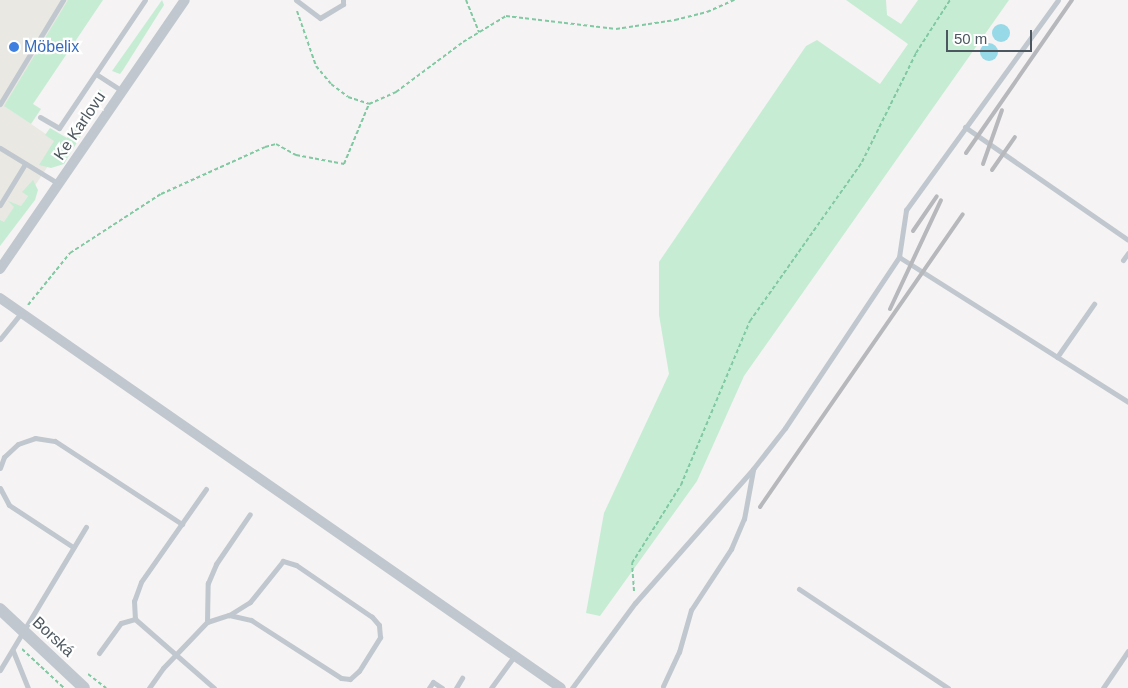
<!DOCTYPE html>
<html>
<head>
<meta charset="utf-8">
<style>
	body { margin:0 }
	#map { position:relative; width:1128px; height:688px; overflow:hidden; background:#f5f3f3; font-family:Helvetica,sans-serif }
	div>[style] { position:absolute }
	.commercial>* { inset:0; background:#eae8e2 }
	.green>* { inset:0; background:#c6edd4 }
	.water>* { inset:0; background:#97d9e7 }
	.round { border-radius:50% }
	.path>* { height:2px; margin-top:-1px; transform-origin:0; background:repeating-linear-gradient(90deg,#81c9a3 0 4px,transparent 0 6.5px) }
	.service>* { height:5px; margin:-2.5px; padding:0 2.5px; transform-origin:2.5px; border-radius:2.5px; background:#c0c7ce }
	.minor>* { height:10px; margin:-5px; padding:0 5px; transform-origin:5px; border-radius:5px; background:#c0c7ce }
	.tertiary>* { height:12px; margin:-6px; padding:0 6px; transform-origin:6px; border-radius:6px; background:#c0c7ce }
	.rail>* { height:4px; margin:-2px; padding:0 2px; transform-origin:2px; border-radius:2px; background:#b6b8bc }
	.dots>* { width:14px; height:14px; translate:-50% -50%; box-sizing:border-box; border:2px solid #fff; border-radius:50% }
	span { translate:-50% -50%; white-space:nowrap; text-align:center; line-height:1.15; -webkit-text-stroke:4.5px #fff; paint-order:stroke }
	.shop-label { font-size:16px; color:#366cbe }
	.left { translate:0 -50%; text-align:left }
	.street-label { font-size:16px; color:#4c575f }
	.scale { position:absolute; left:946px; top:30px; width:86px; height:22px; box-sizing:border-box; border:2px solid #4c575f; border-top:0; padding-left:6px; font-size:15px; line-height:18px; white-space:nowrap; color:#4c575f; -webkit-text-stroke:4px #fff; paint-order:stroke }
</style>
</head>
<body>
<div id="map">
	<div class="commercial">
		<div style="clip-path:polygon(0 0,80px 0,9px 109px,62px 145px,0 238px)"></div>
	</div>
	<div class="green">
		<div style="clip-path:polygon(68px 0,103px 0,33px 104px,41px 109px,31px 124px,4px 106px)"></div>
		<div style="clip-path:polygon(162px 0,164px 5px,123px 70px,120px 74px,112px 71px)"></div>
		<div style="clip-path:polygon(846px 0,886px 0,887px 15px,901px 24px,918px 0,1009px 0,744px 376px,697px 481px,600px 616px,586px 613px,604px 513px,669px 374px,659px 315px,659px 262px,806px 46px,817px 40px,880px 84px,908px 44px)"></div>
		<div style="clip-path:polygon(100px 89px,104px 97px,64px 164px,51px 168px,39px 165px,54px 141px,45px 135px,50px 128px,67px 138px)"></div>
		<div style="clip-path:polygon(33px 180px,38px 190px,35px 200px,0 246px,0 220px,4px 222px,14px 207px,8px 201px,21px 206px,28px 196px,22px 192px)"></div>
	</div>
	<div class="water">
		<div class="round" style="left:992px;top:24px;width:18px;height:18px"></div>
		<div class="round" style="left:980px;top:43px;width:18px;height:18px"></div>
	</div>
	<div class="path">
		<div style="left:466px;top:0;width:35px;rotate:68deg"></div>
		<div style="left:297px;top:11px;width:58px;rotate:70.9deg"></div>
		<div style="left:316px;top:66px;width:23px;rotate:50deg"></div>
		<div style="left:331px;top:84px;width:21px;rotate:37deg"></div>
		<div style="left:348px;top:97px;width:22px;rotate:18deg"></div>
		<div style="left:28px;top:305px;width:67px;rotate:-51.1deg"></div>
		<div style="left:70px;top:253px;width:108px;rotate:-33deg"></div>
		<div style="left:161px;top:194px;width:114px;rotate:-24.3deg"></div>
		<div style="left:265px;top:147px;width:11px;rotate:-15deg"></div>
		<div style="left:276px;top:144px;width:23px;rotate:29deg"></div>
		<div style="left:296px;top:155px;width:49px;rotate:10.6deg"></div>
		<div style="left:344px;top:164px;width:65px;rotate:-67.4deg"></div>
		<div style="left:369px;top:104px;width:30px;rotate:-24deg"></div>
		<div style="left:396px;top:92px;width:84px;rotate:-36.7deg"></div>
		<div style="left:463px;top:42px;width:50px;rotate:-31.2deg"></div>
		<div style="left:506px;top:16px;width:111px;rotate:6.7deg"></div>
		<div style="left:616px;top:29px;width:60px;rotate:-8.7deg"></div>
		<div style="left:675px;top:20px;width:33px;rotate:-14deg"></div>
		<div style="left:707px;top:12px;width:30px;rotate:-24deg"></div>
		<div style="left:634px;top:591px;width:28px;rotate:-94deg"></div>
		<div style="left:632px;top:563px;width:92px;rotate:-57.9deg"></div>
		<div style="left:681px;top:485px;width:178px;rotate:-67.2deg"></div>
		<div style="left:750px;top:321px;width:194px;rotate:-54.8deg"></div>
		<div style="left:862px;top:162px;width:122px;rotate:-63.6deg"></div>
		<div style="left:916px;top:53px;width:63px;rotate:-57.3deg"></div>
		<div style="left:22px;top:649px;width:57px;rotate:42.9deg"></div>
		<div style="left:88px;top:674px;width:23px;rotate:38deg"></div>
	</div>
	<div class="service">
		<div style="left:296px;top:0;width:30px;rotate:37deg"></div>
		<div style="left:320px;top:18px;width:27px;rotate:-31deg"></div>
		<div style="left:343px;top:4px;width:4px;rotate:-90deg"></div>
		<div style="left:96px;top:74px;width:31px;rotate:33deg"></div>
		<div style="left:0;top:104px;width:122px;rotate:-58.8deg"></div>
		<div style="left:40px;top:117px;width:22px;rotate:30deg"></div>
		<div style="left:59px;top:128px;width:154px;rotate:-56.1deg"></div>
		<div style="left:965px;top:127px;width:198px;rotate:34.7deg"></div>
		<div style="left:0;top:148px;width:69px;rotate:31.4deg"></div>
		<div style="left:0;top:205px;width:48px;rotate:-58.6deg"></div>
		<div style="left:899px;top:257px;width:271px;rotate:32.3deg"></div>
		<div style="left:1123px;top:260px;width:9px;rotate:-54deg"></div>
		<div style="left:0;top:339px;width:33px;rotate:-51deg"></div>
		<div style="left:1057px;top:357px;width:65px;rotate:-55.1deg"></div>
		<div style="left:0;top:468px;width:12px;rotate:-70deg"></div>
		<div style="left:4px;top:457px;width:19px;rotate:-43deg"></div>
		<div style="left:18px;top:444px;width:18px;rotate:-19deg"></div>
		<div style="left:35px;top:438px;width:20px;rotate:9deg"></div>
		<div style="left:55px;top:441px;width:152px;rotate:33.2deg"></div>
		<div style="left:0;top:488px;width:19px;rotate:62deg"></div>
		<div style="left:9px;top:505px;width:77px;rotate:33.3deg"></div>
		<div style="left:206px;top:489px;width:113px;rotate:125deg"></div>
		<div style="left:141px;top:582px;width:20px;rotate:110deg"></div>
		<div style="left:134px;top:601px;width:18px;rotate:87deg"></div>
		<div style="left:135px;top:619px;width:105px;rotate:41.1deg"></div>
		<div style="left:799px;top:589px;width:179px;rotate:33.6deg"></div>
		<div style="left:207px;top:622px;width:39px;rotate:-89deg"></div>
		<div style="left:208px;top:583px;width:21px;rotate:-67deg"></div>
		<div style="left:216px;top:564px;width:60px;rotate:-55.8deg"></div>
		<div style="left:13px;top:651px;width:40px;rotate:68deg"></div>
		<div style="left:99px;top:653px;width:37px;rotate:-54deg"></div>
		<div style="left:121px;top:623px;width:15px;rotate:-16deg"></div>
		<div style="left:0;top:670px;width:167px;rotate:-59deg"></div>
		<div style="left:663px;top:686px;width:38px;rotate:-65deg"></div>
		<div style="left:679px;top:652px;width:44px;rotate:-74.1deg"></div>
		<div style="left:691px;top:610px;width:73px;rotate:-56.7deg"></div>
		<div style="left:731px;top:549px;width:33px;rotate:-67deg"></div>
		<div style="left:744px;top:519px;width:50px;rotate:-79.6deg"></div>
		<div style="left:149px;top:688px;width:24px;rotate:-55deg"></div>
		<div style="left:163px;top:668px;width:64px;rotate:-46.3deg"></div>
		<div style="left:207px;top:622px;width:23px;rotate:-18deg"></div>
		<div style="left:229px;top:615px;width:23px;rotate:13deg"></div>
		<div style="left:251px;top:620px;width:107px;rotate:32.8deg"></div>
		<div style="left:341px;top:678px;width:9px;rotate:6deg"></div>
		<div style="left:350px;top:679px;width:12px;rotate:-42deg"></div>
		<div style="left:359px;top:671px;width:40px;rotate:-58deg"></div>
		<div style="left:380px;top:637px;width:12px;rotate:-95deg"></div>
		<div style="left:379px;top:625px;width:11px;rotate:-131deg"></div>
		<div style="left:372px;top:617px;width:92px;rotate:-145.6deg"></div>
		<div style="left:296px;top:565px;width:14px;rotate:-163deg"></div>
		<div style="left:283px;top:561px;width:53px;rotate:128.8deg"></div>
		<div style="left:250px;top:602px;width:25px;rotate:148deg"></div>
		<div style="left:429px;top:688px;width:7px;rotate:-56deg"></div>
		<div style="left:433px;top:682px;width:11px;rotate:34deg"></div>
		<div style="left:456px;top:688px;width:12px;rotate:-59deg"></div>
		<div style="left:491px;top:688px;width:39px;rotate:-54deg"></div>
		<div style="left:572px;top:688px;width:106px;rotate:-53.5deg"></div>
		<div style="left:635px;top:603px;width:179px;rotate:-48.6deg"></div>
		<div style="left:753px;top:469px;width:52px;rotate:-52deg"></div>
		<div style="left:785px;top:428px;width:206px;rotate:-56.3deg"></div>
		<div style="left:899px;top:257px;width:48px;rotate:-81.5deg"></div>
		<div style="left:906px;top:210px;width:259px;rotate:-54.1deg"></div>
		<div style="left:1103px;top:688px;width:45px;rotate:-56deg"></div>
	</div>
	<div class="minor">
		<div style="left:0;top:269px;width:326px;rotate:-55.5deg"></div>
		<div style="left:0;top:298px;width:683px;rotate:34.81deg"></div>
	</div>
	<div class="tertiary">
		<div style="left:0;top:609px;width:115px;rotate:43.2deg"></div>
	</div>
	<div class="rail">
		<div style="left:966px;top:153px;width:186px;rotate:-55.3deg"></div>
		<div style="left:983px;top:164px;width:57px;rotate:-70.6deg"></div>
		<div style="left:992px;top:170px;width:40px;rotate:-55.1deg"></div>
		<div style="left:913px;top:231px;width:42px;rotate:-55.6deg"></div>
		<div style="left:890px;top:309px;width:120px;rotate:-64.9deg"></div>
		<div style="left:760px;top:507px;width:356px;rotate:-55.3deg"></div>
	</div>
	<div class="dots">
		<div style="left:14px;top:47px;background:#3f7fe0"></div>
	</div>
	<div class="shop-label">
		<span class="left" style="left:24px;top:47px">Möbelix</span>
	</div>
	<div class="street-label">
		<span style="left:80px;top:126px;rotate:-56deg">Ke Karlovu</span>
		<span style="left:53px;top:637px;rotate:43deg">Borská</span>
	</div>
	<div class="scale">50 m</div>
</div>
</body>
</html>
